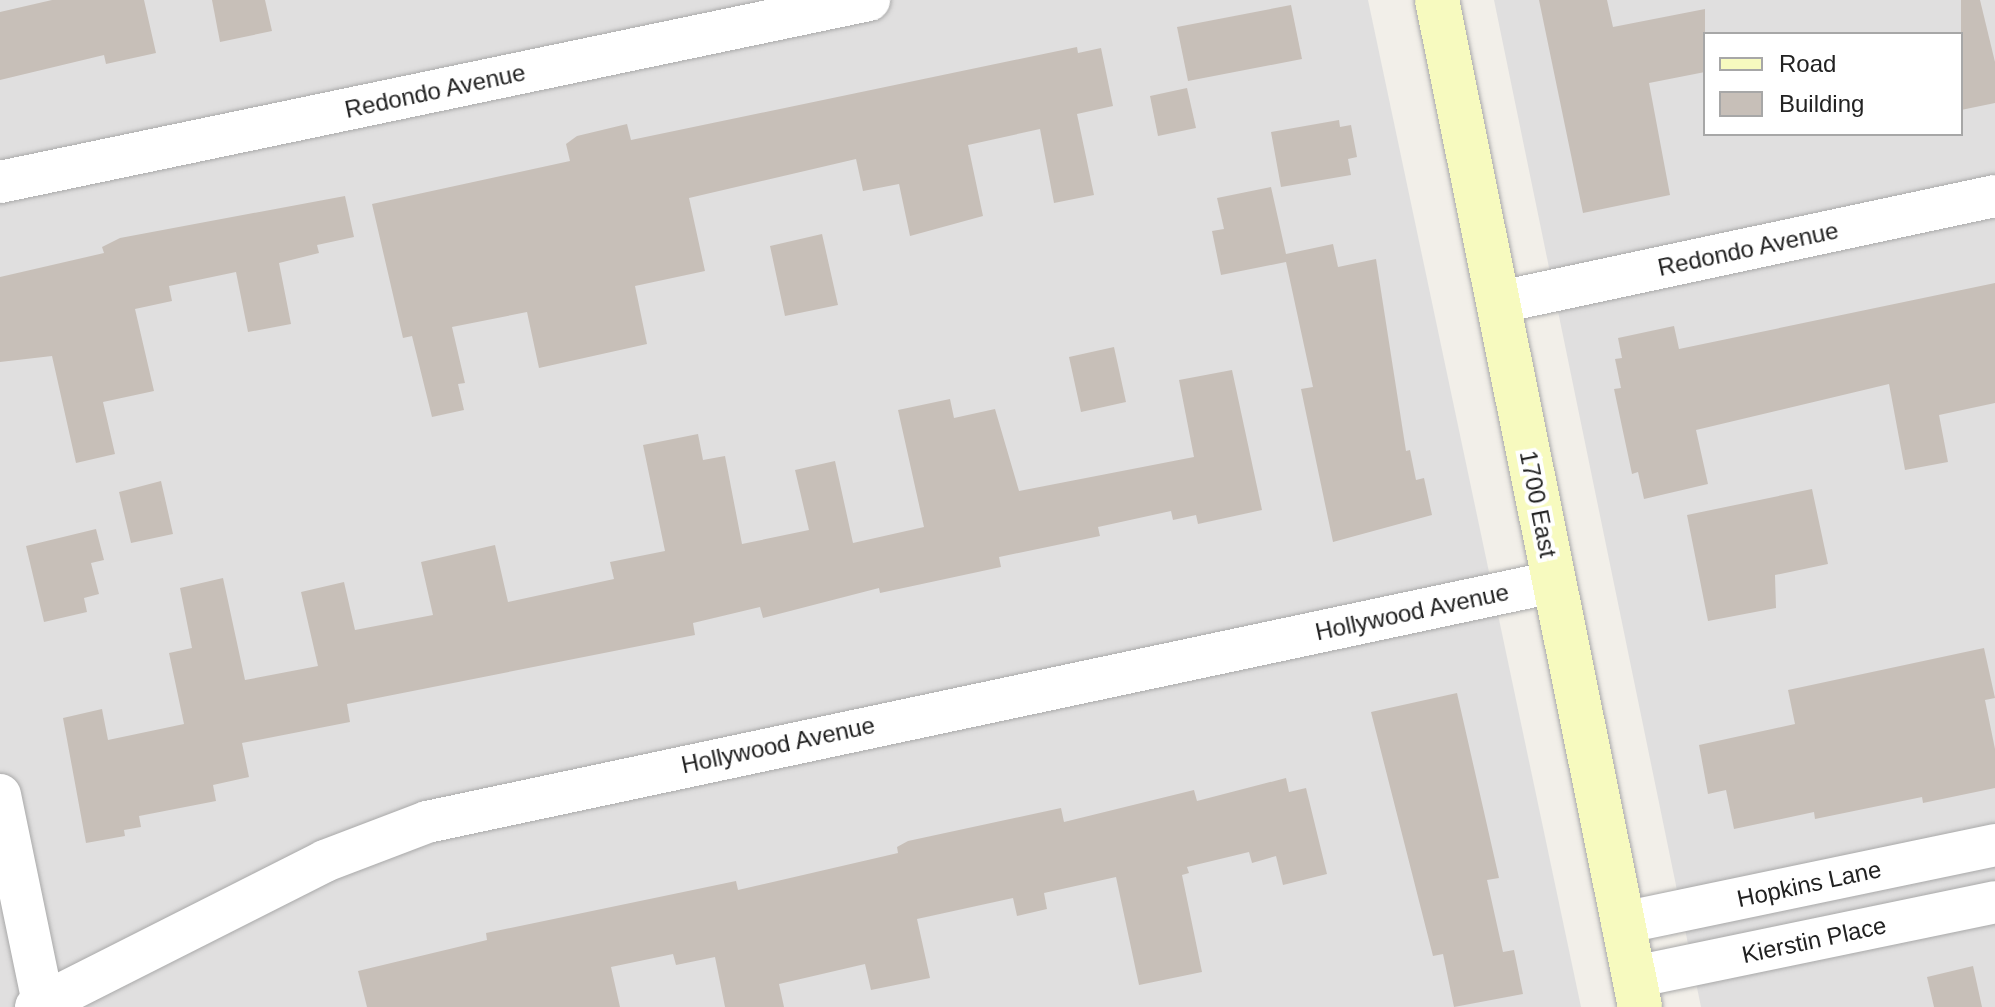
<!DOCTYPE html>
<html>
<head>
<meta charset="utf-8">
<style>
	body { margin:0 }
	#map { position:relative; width:1995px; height:1007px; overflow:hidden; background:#f2efe9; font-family:Arial,sans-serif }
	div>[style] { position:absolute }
	.residential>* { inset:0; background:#e0dfdf }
	.building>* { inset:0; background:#c7bfb8 }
	.roads { filter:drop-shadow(0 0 2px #a9a9a9) drop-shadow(0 0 2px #a9a9a9) }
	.street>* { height:42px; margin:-21px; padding:0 21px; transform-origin:21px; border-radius:21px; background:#fff }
	.secondary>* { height:44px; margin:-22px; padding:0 22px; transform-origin:22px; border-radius:22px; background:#f7fabf }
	span { translate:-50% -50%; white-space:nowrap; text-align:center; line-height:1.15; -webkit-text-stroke:8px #fff; paint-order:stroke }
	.street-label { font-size:24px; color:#222 }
	.legend { position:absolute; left:1703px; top:32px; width:260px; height:104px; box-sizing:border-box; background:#fff; border:2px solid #a7a7a7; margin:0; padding:10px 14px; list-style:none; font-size:24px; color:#222 }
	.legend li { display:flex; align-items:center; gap:16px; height:40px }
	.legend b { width:40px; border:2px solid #a7a7a7 }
</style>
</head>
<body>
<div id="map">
	<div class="residential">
		<div style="clip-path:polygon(0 0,1368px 0,1581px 1007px,0 1007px)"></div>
		<div style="clip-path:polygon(evenodd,1494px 0,1995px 0,1995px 1007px,1701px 1007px,1494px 0,1705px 34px,1961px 34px,1961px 134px,1705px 134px,1705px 34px)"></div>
	</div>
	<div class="building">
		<div style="clip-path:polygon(52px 0,144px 0,156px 53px,106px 64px,104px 55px,0 80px,0 12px)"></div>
		<div style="clip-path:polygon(212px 0,265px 0,272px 31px,220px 42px)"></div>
		<div style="clip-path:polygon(1539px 0,1607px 0,1613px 27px,1705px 9px,1705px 72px,1649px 83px,1670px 195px,1583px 213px)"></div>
		<div style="clip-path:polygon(1961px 0,1980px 0,1995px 62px,1995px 103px,1961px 110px)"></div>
		<div style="clip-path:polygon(1291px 5px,1302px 59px,1188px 81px,1177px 27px)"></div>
		<div style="clip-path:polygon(1077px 47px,1078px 53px,1101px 48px,1113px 106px,1077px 114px,1094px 195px,1054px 203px,1040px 129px,968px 145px,983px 216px,910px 236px,899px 184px,863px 191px,856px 159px,689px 198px,705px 271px,635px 286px,647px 344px,539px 368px,527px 312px,452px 327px,465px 383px,458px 384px,464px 410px,432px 417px,412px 336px,403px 338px,372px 204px,570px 161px,566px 144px,577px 136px,627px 124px,631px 140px)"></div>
		<div style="clip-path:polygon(1187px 88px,1196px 128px,1158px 136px,1150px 96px)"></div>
		<div style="clip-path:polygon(1339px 120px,1340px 127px,1351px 125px,1357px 157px,1348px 159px,1351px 175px,1281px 187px,1271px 132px)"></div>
		<div style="clip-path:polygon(1271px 187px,1286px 254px,1333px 244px,1338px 267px,1376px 259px,1406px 451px,1410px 450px,1416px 480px,1424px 478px,1432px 515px,1333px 542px,1301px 389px,1313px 387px,1286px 262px,1221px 275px,1212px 231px,1224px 229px,1217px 198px)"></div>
		<div style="clip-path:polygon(345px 196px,354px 237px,317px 245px,319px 253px,279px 263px,291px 324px,248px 332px,236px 272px,169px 286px,172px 301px,135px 309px,154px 391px,103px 402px,115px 454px,76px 463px,52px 356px,0 362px,0 277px,104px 253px,102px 247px,120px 238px)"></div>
		<div style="clip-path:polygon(822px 234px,838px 305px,785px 316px,770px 246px)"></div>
		<div style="clip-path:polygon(1995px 283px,1995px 403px,1939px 415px,1948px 462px,1905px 470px,1889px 384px,1696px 430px,1708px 484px,1644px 499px,1638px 472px,1632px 474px,1614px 389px,1621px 388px,1615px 359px,1622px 358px,1618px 338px,1674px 326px,1679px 349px)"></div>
		<div style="clip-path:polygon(1114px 347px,1126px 402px,1081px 412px,1069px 357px)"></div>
		<div style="clip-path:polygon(1232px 370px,1262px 510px,1198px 524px,1196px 515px,1173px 520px,1171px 511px,1098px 527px,1100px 536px,999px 557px,1001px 567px,880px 593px,879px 588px,763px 618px,760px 607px,693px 623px,695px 635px,347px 704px,350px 722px,242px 743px,249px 777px,213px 785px,216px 801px,139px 816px,141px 827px,124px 830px,125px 836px,86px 843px,63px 718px,102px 709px,108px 740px,184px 724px,169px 653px,192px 648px,180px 588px,223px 578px,245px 680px,318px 666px,301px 592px,344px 582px,355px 630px,433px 615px,421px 562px,495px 545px,508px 602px,614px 579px,610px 562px,665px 551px,643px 445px,698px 434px,703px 460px,725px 456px,742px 544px,809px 530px,795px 470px,835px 461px,853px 543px,924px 527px,898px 410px,950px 399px,954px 418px,995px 409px,1019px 491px,1194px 457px,1179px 380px)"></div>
		<div style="clip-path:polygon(161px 481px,173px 534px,131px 543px,119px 492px)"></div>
		<div style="clip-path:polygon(1812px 489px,1828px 564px,1775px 575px,1776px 608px,1708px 621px,1687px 515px)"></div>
		<div style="clip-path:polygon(96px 529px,104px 560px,91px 563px,99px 594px,84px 598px,87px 612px,44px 622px,26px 546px)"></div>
		<div style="clip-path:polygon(1984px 648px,1995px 698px,1985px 700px,1995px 749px,1995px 788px,1923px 803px,1922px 797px,1815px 819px,1814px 812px,1734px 829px,1726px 790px,1708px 794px,1699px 745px,1795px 724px,1788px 690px)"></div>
		<div style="clip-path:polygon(1457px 693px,1499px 878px,1487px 880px,1503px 952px,1514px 950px,1523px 994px,1454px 1007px,1443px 954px,1433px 956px,1371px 712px)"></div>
		<div style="clip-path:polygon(1286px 778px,1289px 792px,1306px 788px,1327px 874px,1283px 885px,1276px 856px,1252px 863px,1249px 852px,1187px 867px,1189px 873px,1182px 875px,1202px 972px,1139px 985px,1116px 877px,1044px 893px,1047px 909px,1017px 916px,1013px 898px,917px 919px,930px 978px,871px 990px,865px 964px,779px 984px,784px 1007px,725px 1007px,715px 957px,676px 965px,673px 954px,611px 967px,620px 1007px,367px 1007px,358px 971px,487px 940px,486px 933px,736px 881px,738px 890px,898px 853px,897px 847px,908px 841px,1061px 808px,1064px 822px,1194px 790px,1197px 801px)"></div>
		<div style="clip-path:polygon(1973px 966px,1982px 1007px,1934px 1007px,1927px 977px)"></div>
	</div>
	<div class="roads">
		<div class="street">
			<div style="left:0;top:182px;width:888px;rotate:-11.83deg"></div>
			<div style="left:1500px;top:302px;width:506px;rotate:-12.09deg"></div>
			<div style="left:0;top:795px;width:217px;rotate:78.3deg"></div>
			<div style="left:1622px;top:923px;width:381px;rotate:-11.8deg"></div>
			<div style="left:1634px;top:977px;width:369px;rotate:-11.7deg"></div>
			<div style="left:36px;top:1007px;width:324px;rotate:-26.8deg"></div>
			<div style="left:325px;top:861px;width:109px;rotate:-20.9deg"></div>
			<div style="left:427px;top:822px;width:1151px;rotate:-12.03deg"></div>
		</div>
		<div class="secondary">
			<div style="left:1437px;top:0;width:1027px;rotate:78.6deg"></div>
		</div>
	</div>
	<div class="street-label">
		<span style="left:435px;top:91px;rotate:-12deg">Redondo Avenue</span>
		<span style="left:1748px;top:249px;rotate:-12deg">Redondo Avenue</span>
		<span style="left:1538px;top:504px;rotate:79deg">1700 East</span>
		<span style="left:1412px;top:612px;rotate:-12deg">Hollywood Avenue</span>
		<span style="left:778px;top:745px;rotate:-12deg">Hollywood Avenue</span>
		<span style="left:1809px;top:884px;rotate:-12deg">Hopkins Lane</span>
		<span style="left:1814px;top:940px;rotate:-12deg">Kierstin Place</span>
	</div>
	<ul class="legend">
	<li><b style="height:10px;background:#f7fabf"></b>Road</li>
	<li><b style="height:22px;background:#c7bfb8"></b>Building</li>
	</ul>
</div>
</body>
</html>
